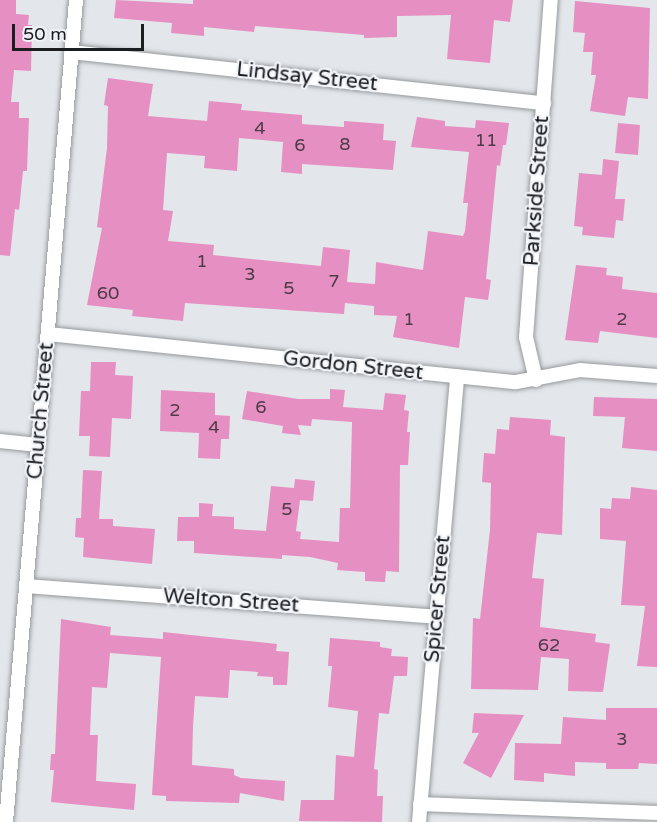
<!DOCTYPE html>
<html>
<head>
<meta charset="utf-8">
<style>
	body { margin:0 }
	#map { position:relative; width:657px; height:822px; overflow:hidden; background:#e3e6ea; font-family:"Varela Round",sans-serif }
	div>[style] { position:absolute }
	.building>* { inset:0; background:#e68fc2 }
	.roads { filter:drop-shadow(0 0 2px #969a9d) drop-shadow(0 0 2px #969a9d) }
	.minor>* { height:14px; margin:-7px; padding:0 7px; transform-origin:7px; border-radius:7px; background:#fff }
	span { translate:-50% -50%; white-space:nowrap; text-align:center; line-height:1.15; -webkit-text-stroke:4.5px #f0f3f8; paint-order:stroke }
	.number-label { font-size:18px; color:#4e3a48 }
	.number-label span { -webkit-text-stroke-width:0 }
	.street-label { font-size:21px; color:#1c1d1f }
	.scale { position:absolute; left:12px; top:24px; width:132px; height:27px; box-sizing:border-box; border:3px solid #1c1d1f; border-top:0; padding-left:8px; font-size:18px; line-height:21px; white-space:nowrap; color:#1c1d1f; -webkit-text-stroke:4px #f0f3f8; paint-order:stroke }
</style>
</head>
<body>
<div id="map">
	<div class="building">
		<div style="clip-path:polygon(0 0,16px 0,16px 14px,29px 15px,28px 25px,32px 25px,31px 71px,14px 70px,11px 102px,19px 102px,19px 118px,29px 118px,27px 171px,23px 171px,19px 210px,15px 209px,10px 256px,0 255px)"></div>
		<div style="clip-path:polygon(116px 0,193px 4px,193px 0,513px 0,510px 22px,494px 20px,490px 63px,447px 59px,451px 15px,397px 16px,397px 37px,364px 38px,364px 35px,255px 26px,254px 32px,204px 27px,204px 36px,171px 33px,172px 23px,114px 18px)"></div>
		<div style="clip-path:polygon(575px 1px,650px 8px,648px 99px,628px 97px,625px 116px,590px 111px,596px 75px,591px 75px,593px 52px,583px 52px,585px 33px,573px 32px)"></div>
		<div style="clip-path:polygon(108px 78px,153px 84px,148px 116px,207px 121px,209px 101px,242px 104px,241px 110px,302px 115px,302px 124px,344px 127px,344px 121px,384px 124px,383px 140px,396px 141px,393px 170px,302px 164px,302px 174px,281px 172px,283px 142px,239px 138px,237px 171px,204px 168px,205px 156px,167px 153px,163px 210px,173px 211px,168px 241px,214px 245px,213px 255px,321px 266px,323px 247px,350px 250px,347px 282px,375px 284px,376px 262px,423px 270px,428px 231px,463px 236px,465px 231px,468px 203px,463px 203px,469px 152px,411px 147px,417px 117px,445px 121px,445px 126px,475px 128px,476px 120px,509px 123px,506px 145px,503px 145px,500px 166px,497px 165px,486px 279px,491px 280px,488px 300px,465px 297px,459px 348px,393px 337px,397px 316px,374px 315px,374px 306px,345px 303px,344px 314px,185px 303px,183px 321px,132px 316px,133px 310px,87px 305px,102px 228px,97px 227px,107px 148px,108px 106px,104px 105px)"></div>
		<div style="clip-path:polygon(618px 123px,640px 125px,638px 155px,615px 153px)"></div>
		<div style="clip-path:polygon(603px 159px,619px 161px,615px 199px,625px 199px,623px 221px,616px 220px,614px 238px,582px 235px,583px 227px,574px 226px,579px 173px,602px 175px)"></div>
		<div style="clip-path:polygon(576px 265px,607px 268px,606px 275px,623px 277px,622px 289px,657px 293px,657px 338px,600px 331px,598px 343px,565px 340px)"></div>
		<div style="clip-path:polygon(91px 362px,116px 362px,115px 375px,133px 376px,131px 419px,112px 418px,110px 457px,89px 456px,90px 436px,79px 436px,81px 391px,90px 391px)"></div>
		<div style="clip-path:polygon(330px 389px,345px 390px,343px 407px,383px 410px,385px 393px,406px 395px,404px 410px,409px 411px,407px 432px,410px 432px,408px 465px,400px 465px,399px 572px,386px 571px,385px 582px,365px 581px,365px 572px,337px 570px,338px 563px,310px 557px,282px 555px,282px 559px,194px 553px,194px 541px,177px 541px,178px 517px,199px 517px,199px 503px,213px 504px,212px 516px,234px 517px,234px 529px,266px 531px,271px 486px,294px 488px,295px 479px,315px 481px,313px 501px,300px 500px,296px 531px,301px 532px,300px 539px,339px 542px,340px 508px,350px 508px,352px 422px,312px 419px,311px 426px,298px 425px,301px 435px,282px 433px,283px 426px,242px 419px,247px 391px,298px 399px,330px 399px)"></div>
		<div style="clip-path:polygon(161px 390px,215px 393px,215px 415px,230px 416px,229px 439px,221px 439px,220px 459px,198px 458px,199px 433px,160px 431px)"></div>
		<div style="clip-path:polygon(594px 397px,657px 399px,657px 451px,622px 448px,625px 417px,593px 416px)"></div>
		<div style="clip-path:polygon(510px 417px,551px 420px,550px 435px,565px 437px,562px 535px,537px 533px,532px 578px,544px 579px,540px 627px,596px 634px,595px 642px,610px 644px,603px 692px,568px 691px,569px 659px,541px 657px,538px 690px,471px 689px,473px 618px,480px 619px,490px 530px,491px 483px,482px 482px,484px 453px,495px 454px,497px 429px,509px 430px)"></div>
		<div style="clip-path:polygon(83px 470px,102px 471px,99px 519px,113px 519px,113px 526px,155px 529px,152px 564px,83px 557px,84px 538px,75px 537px,76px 518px,81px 518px)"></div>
		<div style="clip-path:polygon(631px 487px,657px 490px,657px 667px,637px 666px,645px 606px,621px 605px,626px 541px,600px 539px,600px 508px,611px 509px,612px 498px,630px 499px)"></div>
		<div style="clip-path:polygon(61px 619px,111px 627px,110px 635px,163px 639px,163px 632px,200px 636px,277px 644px,276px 651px,289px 652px,287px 685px,273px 685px,273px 677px,257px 676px,258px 672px,230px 670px,228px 698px,195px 696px,193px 726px,192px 765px,234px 769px,234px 775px,241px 778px,285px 781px,284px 801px,240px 793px,239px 803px,166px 801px,166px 796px,152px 795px,161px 657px,110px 653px,107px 688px,92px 687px,90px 735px,98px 735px,96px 781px,136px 784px,134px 810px,51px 802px,54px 770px,50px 770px,51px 754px,55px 754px)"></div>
		<div style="clip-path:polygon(330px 638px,380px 642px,380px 647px,392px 649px,391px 656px,408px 657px,407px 676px,394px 676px,389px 714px,379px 713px,374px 769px,378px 770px,377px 796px,383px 796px,382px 822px,299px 821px,301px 800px,334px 800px,336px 755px,354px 757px,358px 711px,328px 707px,332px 666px,328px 666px)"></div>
		<div style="clip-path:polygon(606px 708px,657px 708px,657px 764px,639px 763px,638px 769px,606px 769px,606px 763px,575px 762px,575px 776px,544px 773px,544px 782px,514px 780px,515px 743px,561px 744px,563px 717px,606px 720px)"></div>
		<div style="clip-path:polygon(474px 713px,524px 715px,491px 778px,463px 763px,479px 733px,472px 733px)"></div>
	</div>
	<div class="roads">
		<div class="minor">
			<div style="left:71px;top:52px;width:476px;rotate:6.2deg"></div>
			<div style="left:48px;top:334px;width:470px;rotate:5.9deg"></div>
			<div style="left:516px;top:382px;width:65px;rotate:-10.6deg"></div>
			<div style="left:580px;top:370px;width:77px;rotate:4.5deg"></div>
			<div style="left:536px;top:380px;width:44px;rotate:-103.1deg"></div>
			<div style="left:526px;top:337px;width:338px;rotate:-85.8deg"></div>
			<div style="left:0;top:441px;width:38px;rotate:6deg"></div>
			<div style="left:26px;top:586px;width:411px;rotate:4.3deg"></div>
			<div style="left:420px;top:804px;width:237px;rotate:2.2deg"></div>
			<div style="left:6px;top:822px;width:825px;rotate:-85.13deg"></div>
			<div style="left:419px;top:822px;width:447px;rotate:-85.1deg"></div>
		</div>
	</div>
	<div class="number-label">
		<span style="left:260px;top:128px">4</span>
		<span style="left:486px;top:140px">11</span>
		<span style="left:345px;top:144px">8</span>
		<span style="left:300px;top:145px">6</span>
		<span style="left:202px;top:261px">1</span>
		<span style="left:250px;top:274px">3</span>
		<span style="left:334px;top:281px">7</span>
		<span style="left:289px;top:288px">5</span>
		<span style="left:108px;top:293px">60</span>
		<span style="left:409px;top:319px">1</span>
		<span style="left:622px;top:319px">2</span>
		<span style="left:261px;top:407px">6</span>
		<span style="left:175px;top:410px">2</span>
		<span style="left:214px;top:427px">4</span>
		<span style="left:287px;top:509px">5</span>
		<span style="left:549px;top:645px">62</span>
		<span style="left:622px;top:739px">3</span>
	</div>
	<div class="street-label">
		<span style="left:307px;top:77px;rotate:6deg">Lindsay Street</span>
		<span style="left:537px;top:191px;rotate:-86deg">Parkside Street</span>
		<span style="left:353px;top:366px;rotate:6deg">Gordon Street</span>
		<span style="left:41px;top:411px;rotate:-85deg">Church Street</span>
		<span style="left:438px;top:599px;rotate:-85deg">Spicer Street</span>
		<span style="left:231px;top:601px;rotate:4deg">Welton Street</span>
	</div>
	<div class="scale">50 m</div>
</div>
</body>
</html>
